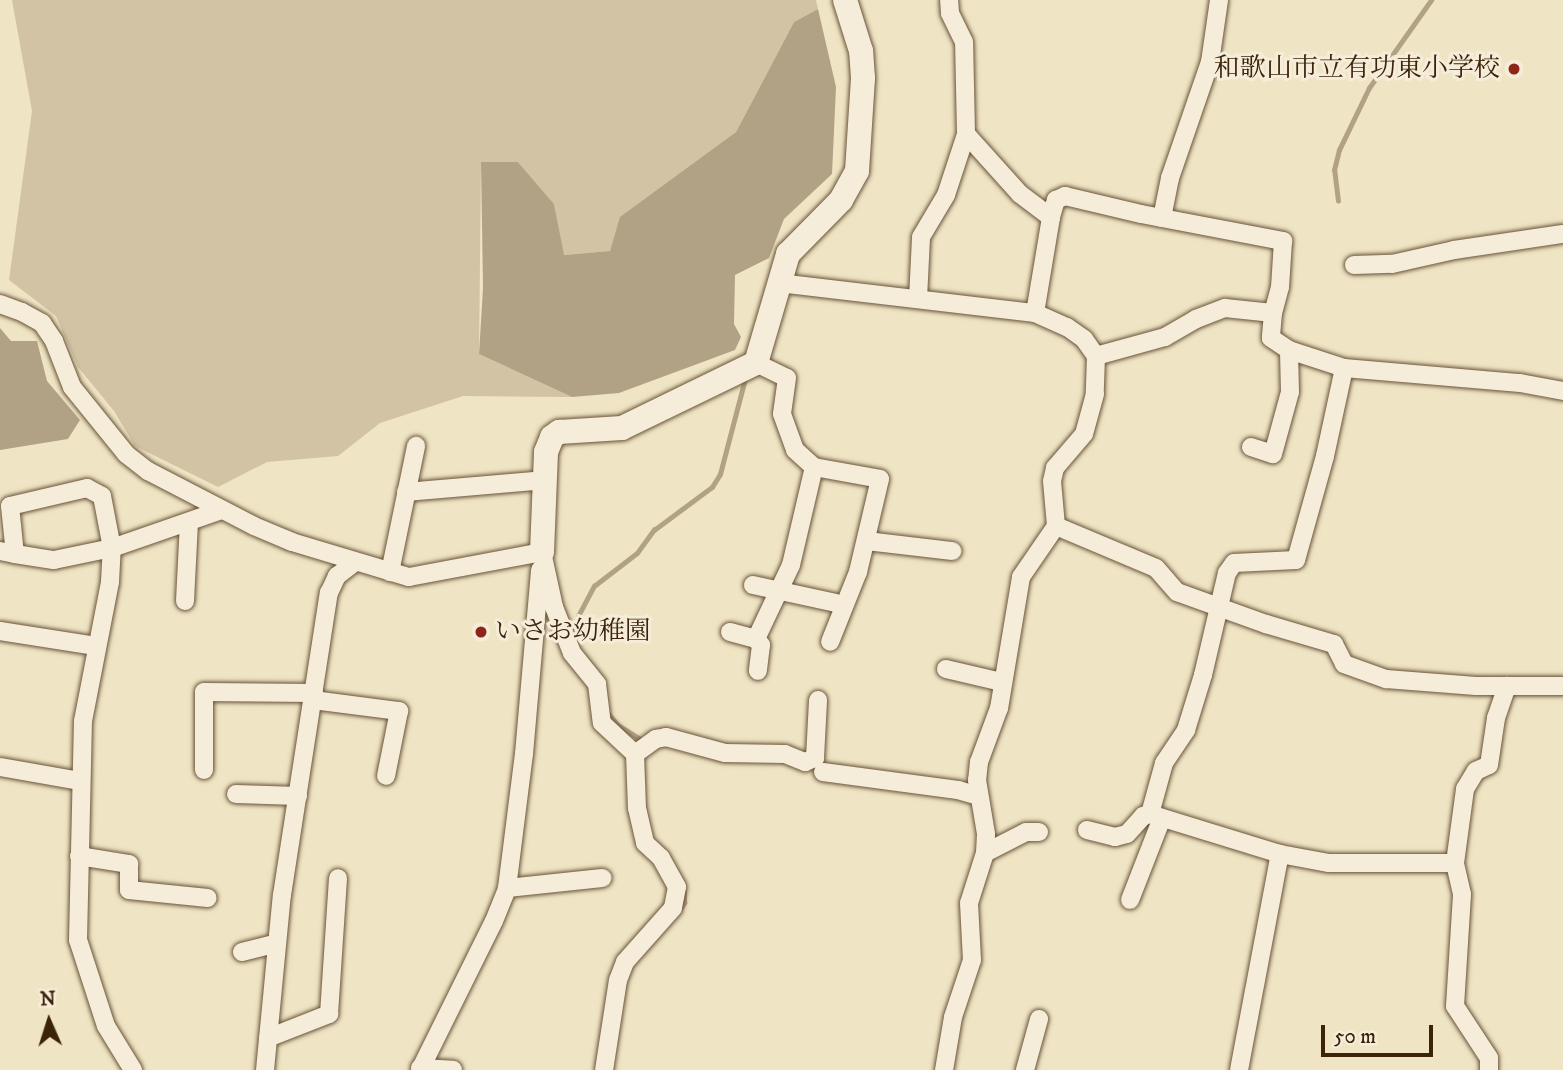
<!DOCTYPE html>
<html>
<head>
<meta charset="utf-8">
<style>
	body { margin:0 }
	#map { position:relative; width:1563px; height:1070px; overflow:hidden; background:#efe4c4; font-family:"IM FELL DW Pica","Noto Serif JP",serif }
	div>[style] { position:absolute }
	.green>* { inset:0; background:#d1c3a4 }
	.water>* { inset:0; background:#b2a285 }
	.stream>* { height:4.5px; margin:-2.25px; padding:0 2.25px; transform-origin:2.25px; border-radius:2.25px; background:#b2a285 }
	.roads { filter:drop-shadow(0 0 2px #695338) drop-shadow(0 0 2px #695338) }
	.street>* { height:18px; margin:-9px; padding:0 9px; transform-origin:9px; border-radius:9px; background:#f5edd9 }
	.secondary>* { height:24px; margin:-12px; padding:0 12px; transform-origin:12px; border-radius:12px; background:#f5edd9 }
	.dots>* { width:19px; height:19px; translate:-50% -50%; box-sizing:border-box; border:4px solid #f5edd9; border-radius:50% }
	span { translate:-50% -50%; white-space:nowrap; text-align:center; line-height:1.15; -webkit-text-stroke:6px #f5edd9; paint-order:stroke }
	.poi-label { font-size:26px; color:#3c230a }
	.right { translate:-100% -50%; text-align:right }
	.left { translate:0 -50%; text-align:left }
	.north { position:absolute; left:14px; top:986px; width:70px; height:70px; -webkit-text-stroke:5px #f5edd9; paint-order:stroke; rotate:357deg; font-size:19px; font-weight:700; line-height:28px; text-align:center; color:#3c230a }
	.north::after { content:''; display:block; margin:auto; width:24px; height:32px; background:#3c230a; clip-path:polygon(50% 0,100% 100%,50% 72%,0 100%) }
	.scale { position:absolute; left:1321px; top:1025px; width:112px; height:32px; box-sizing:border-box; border:4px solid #3c230a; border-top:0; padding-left:9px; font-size:21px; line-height:24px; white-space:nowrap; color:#3c230a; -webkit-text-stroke:5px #f5edd9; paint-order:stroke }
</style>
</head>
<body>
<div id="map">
	<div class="green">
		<div style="clip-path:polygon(12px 0,816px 0,818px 9px,794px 22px,736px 132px,621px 217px,610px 251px,563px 255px,554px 204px,518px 162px,481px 163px,479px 354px,572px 397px,463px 396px,380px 423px,338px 456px,267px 462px,218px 487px,135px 446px,114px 411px,78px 367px,56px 316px,9px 280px,32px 111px)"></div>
	</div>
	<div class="water">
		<div style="clip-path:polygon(818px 9px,836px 87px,832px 174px,784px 219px,769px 258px,735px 275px,734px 324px,741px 337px,735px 350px,619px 393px,572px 397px,479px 354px,483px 288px,481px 162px,518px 162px,554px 204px,564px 255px,610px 251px,620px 217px,736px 132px,794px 22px)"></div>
		<div style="clip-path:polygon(0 328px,11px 341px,37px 341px,47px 381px,80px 420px,68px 439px,0 450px)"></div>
	</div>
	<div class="stream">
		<div style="left:1338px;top:201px;width:31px;rotate:-97deg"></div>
		<div style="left:1334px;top:170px;width:21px;rotate:-76deg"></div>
		<div style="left:1339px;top:150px;width:69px;rotate:-64.2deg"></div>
		<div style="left:1369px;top:88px;width:108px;rotate:-54.8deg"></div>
		<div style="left:578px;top:616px;width:34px;rotate:-62deg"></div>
		<div style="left:594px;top:586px;width:54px;rotate:-37.5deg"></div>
		<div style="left:637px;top:553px;width:29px;rotate:-54deg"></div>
		<div style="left:654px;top:530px;width:72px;rotate:-36.6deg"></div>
		<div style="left:712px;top:487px;width:15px;rotate:-58deg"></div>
		<div style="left:720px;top:474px;width:98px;rotate:-75.3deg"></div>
		<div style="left:608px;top:713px;width:16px;rotate:50deg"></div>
		<div style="left:618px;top:725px;width:25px;rotate:32deg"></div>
		<div style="left:679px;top:910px;width:9px;rotate:-54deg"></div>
		<div style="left:684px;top:903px;width:11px;rotate:-90deg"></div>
	</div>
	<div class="roads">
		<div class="street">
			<div style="left:966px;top:134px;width:81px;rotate:48deg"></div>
			<div style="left:1020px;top:194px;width:39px;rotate:37deg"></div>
			<div style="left:1162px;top:218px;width:41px;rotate:-78.7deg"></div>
			<div style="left:1170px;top:178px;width:123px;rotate:-71deg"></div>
			<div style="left:1210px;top:62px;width:63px;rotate:-81.7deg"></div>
			<div style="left:1354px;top:265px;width:38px;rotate:-2deg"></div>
			<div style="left:1392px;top:264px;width:64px;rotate:-12.7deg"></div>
			<div style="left:1454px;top:250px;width:110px;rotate:-8.4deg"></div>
			<div style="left:779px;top:283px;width:258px;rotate:6.7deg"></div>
			<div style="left:1035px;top:313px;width:35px;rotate:24deg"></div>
			<div style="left:1067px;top:327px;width:21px;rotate:35deg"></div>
			<div style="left:1084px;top:339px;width:21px;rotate:55deg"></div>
			<div style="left:1096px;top:356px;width:38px;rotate:92deg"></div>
			<div style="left:1095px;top:394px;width:41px;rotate:105.4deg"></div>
			<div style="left:1084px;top:434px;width:45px;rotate:130.5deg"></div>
			<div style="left:1055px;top:468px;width:13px;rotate:103deg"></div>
			<div style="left:1052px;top:481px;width:45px;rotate:84.9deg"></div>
			<div style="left:1056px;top:526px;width:62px;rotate:124.5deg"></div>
			<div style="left:1021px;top:577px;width:133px;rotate:99.5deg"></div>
			<div style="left:999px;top:708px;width:58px;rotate:110.3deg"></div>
			<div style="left:979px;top:762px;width:18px;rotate:96deg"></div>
			<div style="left:977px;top:780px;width:55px;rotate:80.5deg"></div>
			<div style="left:986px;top:834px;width:19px;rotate:93deg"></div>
			<div style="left:985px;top:853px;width:52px;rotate:107.7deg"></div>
			<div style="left:969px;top:903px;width:57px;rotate:87deg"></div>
			<div style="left:972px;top:960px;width:60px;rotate:108.4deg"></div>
			<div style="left:953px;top:1017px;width:54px;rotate:99.6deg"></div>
			<div style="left:918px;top:299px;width:62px;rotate:-87.2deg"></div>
			<div style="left:921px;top:237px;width:49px;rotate:-59.2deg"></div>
			<div style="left:946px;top:195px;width:64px;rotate:-71.8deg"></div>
			<div style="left:966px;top:134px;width:92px;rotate:-91.2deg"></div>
			<div style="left:964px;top:42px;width:32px;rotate:-116deg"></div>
			<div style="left:950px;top:13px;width:13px;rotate:-94deg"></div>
			<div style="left:0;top:304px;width:23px;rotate:20deg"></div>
			<div style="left:22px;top:312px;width:23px;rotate:29deg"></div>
			<div style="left:42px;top:323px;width:22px;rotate:56deg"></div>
			<div style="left:54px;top:341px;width:49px;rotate:68.6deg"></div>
			<div style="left:72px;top:387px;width:86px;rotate:51.1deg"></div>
			<div style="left:126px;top:454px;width:28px;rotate:38deg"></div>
			<div style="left:148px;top:471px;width:119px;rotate:27.4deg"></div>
			<div style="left:254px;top:526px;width:41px;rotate:22.8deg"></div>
			<div style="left:292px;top:542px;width:122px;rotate:16.7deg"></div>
			<div style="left:409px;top:577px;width:135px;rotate:-10.6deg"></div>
			<div style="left:1035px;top:313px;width:97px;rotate:-80.5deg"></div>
			<div style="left:1051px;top:217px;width:18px;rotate:-74deg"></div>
			<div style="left:1056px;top:200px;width:10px;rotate:-24deg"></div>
			<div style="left:1065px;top:196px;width:78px;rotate:13.3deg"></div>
			<div style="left:1141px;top:214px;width:145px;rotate:10.8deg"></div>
			<div style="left:1283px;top:241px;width:46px;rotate:93.7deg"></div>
			<div style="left:1280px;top:287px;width:27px;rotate:105deg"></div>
			<div style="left:1273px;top:313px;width:25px;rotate:95deg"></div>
			<div style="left:1271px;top:338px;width:22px;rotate:34deg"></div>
			<div style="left:1289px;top:350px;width:58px;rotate:18.1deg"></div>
			<div style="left:1344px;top:368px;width:177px;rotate:4.9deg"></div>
			<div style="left:1520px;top:383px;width:44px;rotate:10.5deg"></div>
			<div style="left:1096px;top:356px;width:72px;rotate:-15.4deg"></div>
			<div style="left:1165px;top:337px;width:36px;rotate:-30deg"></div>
			<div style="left:1196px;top:319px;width:31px;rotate:-21deg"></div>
			<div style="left:1225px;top:308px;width:48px;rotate:5.9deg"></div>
			<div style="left:756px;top:363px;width:34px;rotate:26deg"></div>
			<div style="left:787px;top:378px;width:36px;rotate:98deg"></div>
			<div style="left:782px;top:414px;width:38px;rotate:70deg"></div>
			<div style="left:795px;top:450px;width:25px;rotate:42deg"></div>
			<div style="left:814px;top:467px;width:67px;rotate:10.3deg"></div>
			<div style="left:880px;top:479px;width:96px;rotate:103.3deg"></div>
			<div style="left:858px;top:572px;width:75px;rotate:111.8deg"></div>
			<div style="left:1251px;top:447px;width:23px;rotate:18deg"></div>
			<div style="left:1273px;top:454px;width:64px;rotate:-74.7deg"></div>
			<div style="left:1290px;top:392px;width:42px;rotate:-91.4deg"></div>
			<div style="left:406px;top:492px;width:140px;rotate:-4.9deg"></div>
			<div style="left:1056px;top:526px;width:108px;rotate:22.8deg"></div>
			<div style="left:1156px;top:568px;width:32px;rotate:49deg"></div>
			<div style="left:1177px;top:592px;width:95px;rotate:19.8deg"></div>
			<div style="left:1266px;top:624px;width:71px;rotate:16.4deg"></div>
			<div style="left:1334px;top:644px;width:22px;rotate:63deg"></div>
			<div style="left:1344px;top:664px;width:45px;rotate:19.7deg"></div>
			<div style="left:1386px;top:679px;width:90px;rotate:4.4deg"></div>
			<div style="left:1476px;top:686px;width:87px"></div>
			<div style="left:867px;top:541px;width:86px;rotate:6.7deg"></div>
			<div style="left:0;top:551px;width:15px;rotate:11deg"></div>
			<div style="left:15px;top:554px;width:39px;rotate:9deg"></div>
			<div style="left:54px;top:560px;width:59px;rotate:-11.7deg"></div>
			<div style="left:112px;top:548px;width:53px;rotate:-100.9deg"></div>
			<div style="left:102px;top:496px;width:17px;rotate:-152deg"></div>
			<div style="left:87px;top:488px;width:79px;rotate:166.8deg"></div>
			<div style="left:10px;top:506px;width:48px;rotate:84.1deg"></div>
			<div style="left:542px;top:552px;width:56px;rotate:77.7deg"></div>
			<div style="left:554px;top:607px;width:49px;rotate:68.6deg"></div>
			<div style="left:572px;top:653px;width:40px;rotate:51deg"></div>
			<div style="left:597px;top:684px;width:39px;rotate:83deg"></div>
			<div style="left:602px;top:723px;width:45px;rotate:43.2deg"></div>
			<div style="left:635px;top:754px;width:54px;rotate:87.9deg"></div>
			<div style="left:637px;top:808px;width:36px;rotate:77deg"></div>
			<div style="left:645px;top:843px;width:22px;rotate:43deg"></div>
			<div style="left:661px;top:858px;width:33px;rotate:61deg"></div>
			<div style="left:677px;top:887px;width:21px;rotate:101deg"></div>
			<div style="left:673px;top:908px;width:72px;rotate:131.6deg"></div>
			<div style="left:625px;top:962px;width:19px;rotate:111deg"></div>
			<div style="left:618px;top:980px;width:91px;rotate:98.8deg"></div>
			<div style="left:390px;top:572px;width:129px;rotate:-78.3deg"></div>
			<div style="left:753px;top:585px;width:85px;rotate:12.2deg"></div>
			<div style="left:185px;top:601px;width:78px;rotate:-87.1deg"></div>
			<div style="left:0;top:631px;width:97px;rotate:8.9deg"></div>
			<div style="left:730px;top:632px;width:27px;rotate:15deg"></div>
			<div style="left:756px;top:639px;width:8px;rotate:50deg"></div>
			<div style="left:761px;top:645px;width:26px;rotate:97deg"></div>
			<div style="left:756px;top:639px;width:82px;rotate:-64.7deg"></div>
			<div style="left:791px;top:565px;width:101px;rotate:-76.8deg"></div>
			<div style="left:946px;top:669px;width:57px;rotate:13.1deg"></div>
			<div style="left:313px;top:700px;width:87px;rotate:7.3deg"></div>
			<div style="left:399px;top:711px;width:66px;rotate:101.3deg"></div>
			<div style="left:635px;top:754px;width:26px;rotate:-36deg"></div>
			<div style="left:656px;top:739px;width:10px;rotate:-11deg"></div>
			<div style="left:666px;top:737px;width:61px;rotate:15.2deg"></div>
			<div style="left:725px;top:753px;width:60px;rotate:1deg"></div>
			<div style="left:785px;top:754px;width:22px;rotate:22deg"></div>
			<div style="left:805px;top:762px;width:11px;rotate:-22deg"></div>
			<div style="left:815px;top:758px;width:58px;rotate:-87deg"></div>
			<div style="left:0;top:767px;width:80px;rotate:10deg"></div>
			<div style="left:204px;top:770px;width:78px;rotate:-90deg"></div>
			<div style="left:204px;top:692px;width:110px;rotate:0.5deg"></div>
			<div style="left:823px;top:772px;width:136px;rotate:7.6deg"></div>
			<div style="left:958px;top:790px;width:22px;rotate:16deg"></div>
			<div style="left:236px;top:794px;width:62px;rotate:1.8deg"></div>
			<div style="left:1150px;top:814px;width:53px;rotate:-74.6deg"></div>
			<div style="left:1164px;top:763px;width:40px;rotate:-56deg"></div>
			<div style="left:1186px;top:730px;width:58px;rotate:-72.8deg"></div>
			<div style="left:1203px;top:675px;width:105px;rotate:-76.8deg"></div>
			<div style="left:1227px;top:573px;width:12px;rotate:-55deg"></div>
			<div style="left:1234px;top:563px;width:62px;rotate:-2.8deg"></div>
			<div style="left:1296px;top:560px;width:108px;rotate:-74.4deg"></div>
			<div style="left:1325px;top:456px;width:90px;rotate:-77.8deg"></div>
			<div style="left:1087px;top:830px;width:29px;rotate:14deg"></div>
			<div style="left:1115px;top:837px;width:12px;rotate:-14deg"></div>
			<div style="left:1127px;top:834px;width:24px;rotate:-48deg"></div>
			<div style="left:1143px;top:816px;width:7px;rotate:-16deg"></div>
			<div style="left:1150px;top:814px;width:136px;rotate:17.1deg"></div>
			<div style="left:1280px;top:854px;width:50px;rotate:10.4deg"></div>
			<div style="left:1329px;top:863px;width:126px"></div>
			<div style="left:985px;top:853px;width:46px;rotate:-27.1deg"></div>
			<div style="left:1026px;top:832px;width:13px"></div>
			<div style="left:79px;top:856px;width:51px;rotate:9.1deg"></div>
			<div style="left:129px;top:864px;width:26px;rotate:90deg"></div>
			<div style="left:129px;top:890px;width:79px;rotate:5.8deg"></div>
			<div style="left:507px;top:888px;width:96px;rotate:-6deg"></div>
			<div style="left:1130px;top:900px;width:88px;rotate:-68.7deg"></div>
			<div style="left:242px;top:952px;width:36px;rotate:-14deg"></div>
			<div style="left:268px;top:1038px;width:66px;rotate:-21.5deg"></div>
			<div style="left:329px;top:1014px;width:136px;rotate:-86.2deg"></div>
			<div style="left:420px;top:1068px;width:33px;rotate:3deg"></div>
			<div style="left:133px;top:1070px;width:52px;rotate:-121.5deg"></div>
			<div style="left:106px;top:1026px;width:90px;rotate:-108deg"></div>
			<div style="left:78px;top:940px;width:219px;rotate:-88.7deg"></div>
			<div style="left:83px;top:721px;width:142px;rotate:-79deg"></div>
			<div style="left:110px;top:582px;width:34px;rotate:-87deg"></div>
			<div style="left:112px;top:548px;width:116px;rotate:-19.1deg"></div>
			<div style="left:265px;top:1070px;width:176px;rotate:-84.5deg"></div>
			<div style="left:282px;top:895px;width:306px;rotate:-81.2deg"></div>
			<div style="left:329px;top:593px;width:19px;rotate:-65deg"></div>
			<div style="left:337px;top:576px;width:23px;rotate:-38deg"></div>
			<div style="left:420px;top:1070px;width:166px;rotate:-63.6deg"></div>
			<div style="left:494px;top:921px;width:35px;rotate:-68deg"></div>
			<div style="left:507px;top:888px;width:135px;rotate:-82.8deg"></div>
			<div style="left:524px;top:754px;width:185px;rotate:-85deg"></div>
			<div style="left:1025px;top:1070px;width:53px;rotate:-74.6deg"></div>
			<div style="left:1239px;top:1070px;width:220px;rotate:-79.3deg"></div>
			<div style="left:1489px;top:1070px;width:12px;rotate:-90deg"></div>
			<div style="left:1489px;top:1058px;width:62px;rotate:-123.2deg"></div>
			<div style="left:1455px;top:1006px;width:112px;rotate:-86.4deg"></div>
			<div style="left:1462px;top:894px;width:32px;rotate:-103deg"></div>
			<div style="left:1455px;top:863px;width:75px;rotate:-82.3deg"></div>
			<div style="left:1465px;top:789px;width:21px;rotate:-59deg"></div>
			<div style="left:1476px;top:771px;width:14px;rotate:-25deg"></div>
			<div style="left:1489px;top:765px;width:48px;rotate:-81.5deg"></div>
			<div style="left:1496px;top:718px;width:34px;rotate:-71deg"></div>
		</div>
		<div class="secondary">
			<div style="left:542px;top:552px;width:100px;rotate:-87.7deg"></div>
			<div style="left:546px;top:452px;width:16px;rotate:-68deg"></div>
			<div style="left:552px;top:437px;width:9px;rotate:-36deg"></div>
			<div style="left:559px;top:432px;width:63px;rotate:-3.6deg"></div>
			<div style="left:622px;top:428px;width:149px;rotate:-25.9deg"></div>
			<div style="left:756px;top:363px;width:114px;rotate:-73.6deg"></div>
			<div style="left:788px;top:254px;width:76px;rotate:-45.5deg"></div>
			<div style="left:841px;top:200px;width:33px;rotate:-61deg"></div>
			<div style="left:857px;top:171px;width:93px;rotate:-86.3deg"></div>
			<div style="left:863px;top:78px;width:27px;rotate:-94deg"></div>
			<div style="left:861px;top:51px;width:53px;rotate:-107.4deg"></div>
		</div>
	</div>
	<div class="dots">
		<div style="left:1514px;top:69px;background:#8f2418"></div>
		<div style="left:481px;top:632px;background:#8f2418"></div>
	</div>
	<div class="poi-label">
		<span class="right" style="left:1500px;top:69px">和歌山市立有功東小学校</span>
		<span class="left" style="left:495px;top:632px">いさお幼稚園</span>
	</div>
	<div class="north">N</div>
	<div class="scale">50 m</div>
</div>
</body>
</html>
